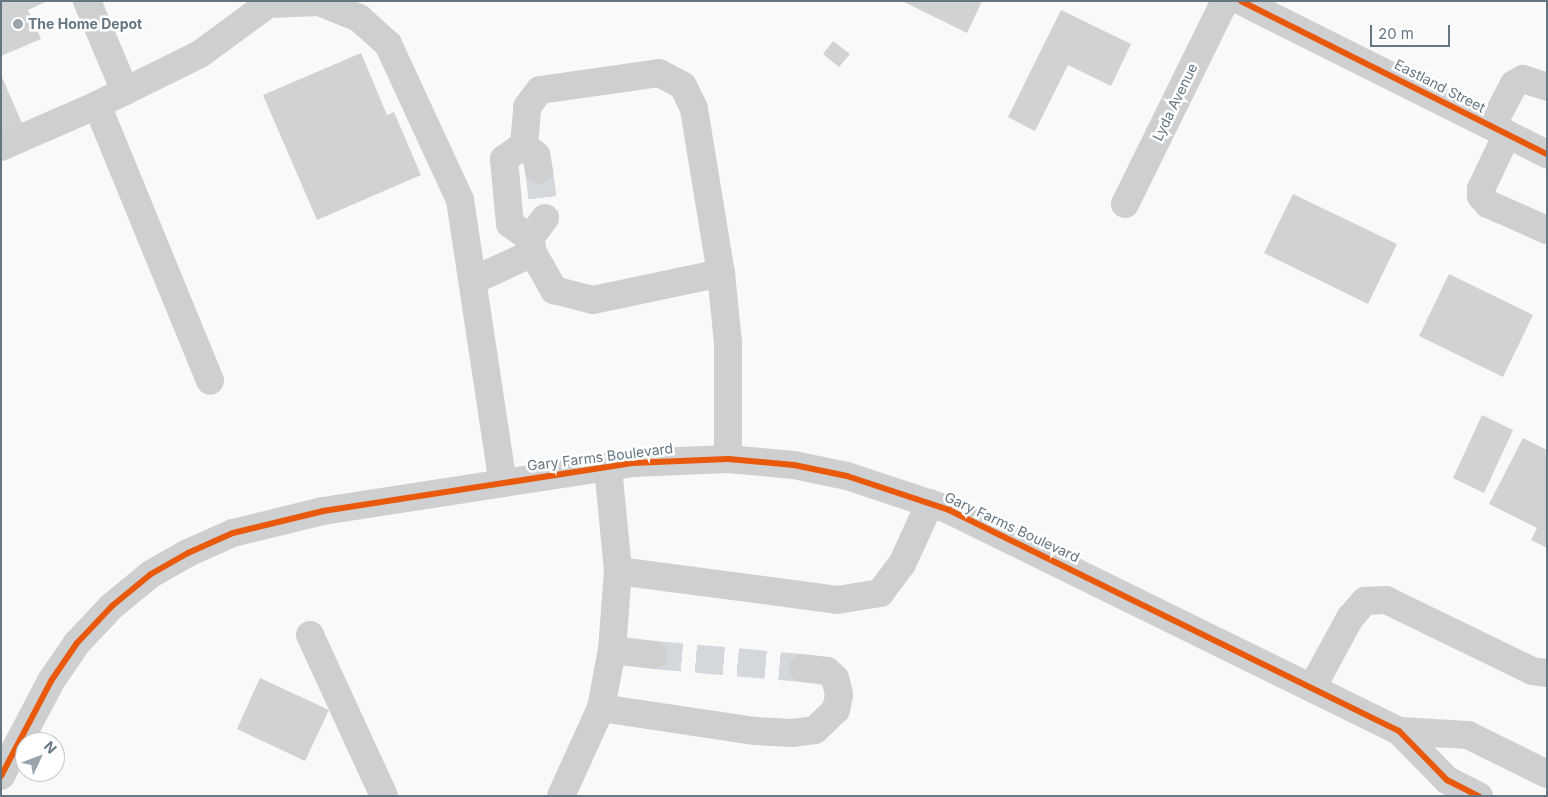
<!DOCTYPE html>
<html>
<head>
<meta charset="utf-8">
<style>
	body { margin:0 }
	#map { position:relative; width:1548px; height:797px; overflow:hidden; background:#f9f9f9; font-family:Inter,sans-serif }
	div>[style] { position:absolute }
	.building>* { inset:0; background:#d0d2d3 }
	.minor-tunnel>* { height:28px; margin-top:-14px; transform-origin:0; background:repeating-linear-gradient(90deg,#d4d8dc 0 28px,transparent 0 42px) }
	.minor>* { height:28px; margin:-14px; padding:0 14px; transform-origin:14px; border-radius:14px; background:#cecfd0 }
	.cycleway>* { height:6px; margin:-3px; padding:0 3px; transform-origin:3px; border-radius:3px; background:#e8590c }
	.dots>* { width:14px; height:14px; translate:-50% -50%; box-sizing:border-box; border:2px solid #fff; border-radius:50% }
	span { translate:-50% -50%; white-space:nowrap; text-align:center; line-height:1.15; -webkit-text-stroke:5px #fff; paint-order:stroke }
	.poi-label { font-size:14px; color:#657683; font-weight:700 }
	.left { translate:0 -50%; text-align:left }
	.street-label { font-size:14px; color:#657683 }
	.frame { position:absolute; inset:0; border:2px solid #657683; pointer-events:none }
	.north { position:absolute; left:15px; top:732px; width:50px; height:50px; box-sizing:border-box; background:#fff; border:1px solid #c1c8cd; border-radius:50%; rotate:47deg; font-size:14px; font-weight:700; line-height:20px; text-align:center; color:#657683 }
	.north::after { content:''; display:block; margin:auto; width:18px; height:22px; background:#99a4ac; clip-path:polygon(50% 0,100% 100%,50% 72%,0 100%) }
	.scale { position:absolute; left:1370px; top:25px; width:80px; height:22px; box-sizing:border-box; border:2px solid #657683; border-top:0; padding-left:6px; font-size:15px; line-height:18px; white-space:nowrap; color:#657683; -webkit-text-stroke:4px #fff; paint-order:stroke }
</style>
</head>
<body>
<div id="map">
	<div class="building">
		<div style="clip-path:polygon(1px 1px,48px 1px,28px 10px,41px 39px,1px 56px)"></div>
		<div style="clip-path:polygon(902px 1px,982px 1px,967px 33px)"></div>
		<div style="clip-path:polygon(1061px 10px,1131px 44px,1111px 86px,1068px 65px,1035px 131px,1008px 117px)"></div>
		<div style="clip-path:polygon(833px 41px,850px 54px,839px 67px,823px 54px)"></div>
		<div style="clip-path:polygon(361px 53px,387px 115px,394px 112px,421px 175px,317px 220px,263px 95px)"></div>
		<div style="clip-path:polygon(1px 75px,22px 123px,1px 132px)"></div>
		<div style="clip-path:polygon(1293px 194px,1397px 244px,1368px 304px,1264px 253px)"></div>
		<div style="clip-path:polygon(1449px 274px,1533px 315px,1503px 377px,1419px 336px)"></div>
		<div style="clip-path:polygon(1482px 415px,1513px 430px,1484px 493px,1453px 478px)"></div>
		<div style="clip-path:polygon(1523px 438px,1547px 450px,1547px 548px,1531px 540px,1537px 528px,1489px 504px)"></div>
		<div style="clip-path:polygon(260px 678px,329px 710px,305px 761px,237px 729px)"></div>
	</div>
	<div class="minor-tunnel">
		<div style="left:539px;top:170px;width:48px;rotate:82.9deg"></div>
		<div style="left:654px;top:655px;width:150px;rotate:5deg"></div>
	</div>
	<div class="minor">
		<div style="left:87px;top:1px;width:98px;rotate:67.1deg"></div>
		<div style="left:1241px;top:1px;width:342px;rotate:26.6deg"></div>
		<div style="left:97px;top:105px;width:115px;rotate:-26.3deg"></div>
		<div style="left:200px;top:54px;width:84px;rotate:-36.3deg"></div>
		<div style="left:268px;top:4px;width:51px;rotate:-2.2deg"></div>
		<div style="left:319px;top:2px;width:43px;rotate:21.8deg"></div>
		<div style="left:359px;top:18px;width:39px;rotate:42deg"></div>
		<div style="left:388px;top:44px;width:172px;rotate:65.2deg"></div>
		<div style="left:460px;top:200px;width:286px;rotate:81.4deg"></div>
		<div style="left:1492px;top:126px;width:47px;rotate:-62.4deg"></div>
		<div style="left:1514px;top:84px;width:10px;rotate:-29deg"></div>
		<div style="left:1523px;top:79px;width:25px;rotate:18deg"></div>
		<div style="left:1507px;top:134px;width:61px;rotate:115.3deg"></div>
		<div style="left:1481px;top:189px;width:7px;rotate:90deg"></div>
		<div style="left:1481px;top:196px;width:11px;rotate:49deg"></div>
		<div style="left:1488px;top:204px;width:64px;rotate:23.8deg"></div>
		<div style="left:524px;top:145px;width:16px;rotate:40deg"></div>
		<div style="left:536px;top:155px;width:15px;rotate:79deg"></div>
		<div style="left:1px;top:147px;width:105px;rotate:-23.6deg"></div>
		<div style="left:97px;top:105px;width:298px;rotate:67.7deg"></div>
		<div style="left:1125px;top:204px;width:226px;rotate:-63.8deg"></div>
		<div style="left:530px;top:238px;width:25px;rotate:-53deg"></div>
		<div style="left:533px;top:253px;width:43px;rotate:60.4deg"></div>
		<div style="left:554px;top:290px;width:40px;rotate:14.4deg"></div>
		<div style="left:593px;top:300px;width:131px;rotate:-11.9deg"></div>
		<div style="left:474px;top:280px;width:65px;rotate:-24.6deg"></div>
		<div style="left:533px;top:253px;width:15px;rotate:-101deg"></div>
		<div style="left:530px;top:238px;width:24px;rotate:-145deg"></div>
		<div style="left:510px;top:224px;width:65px;rotate:-95.3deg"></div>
		<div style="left:504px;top:159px;width:24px;rotate:-35deg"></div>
		<div style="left:524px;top:145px;width:38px;rotate:-85deg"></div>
		<div style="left:527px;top:107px;width:21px;rotate:-53deg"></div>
		<div style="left:540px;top:90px;width:120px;rotate:-8.1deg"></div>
		<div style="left:659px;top:73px;width:27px;rotate:28deg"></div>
		<div style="left:683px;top:86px;width:25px;rotate:64deg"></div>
		<div style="left:694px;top:109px;width:166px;rotate:80.7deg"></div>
		<div style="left:721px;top:273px;width:70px;rotate:84.3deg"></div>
		<div style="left:728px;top:343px;width:116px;rotate:90deg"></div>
		<div style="left:618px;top:571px;width:221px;rotate:7.5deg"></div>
		<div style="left:837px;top:600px;width:44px;rotate:-9.2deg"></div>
		<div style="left:880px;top:593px;width:36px;rotate:-53deg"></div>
		<div style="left:902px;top:564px;width:67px;rotate:-65.3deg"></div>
		<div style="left:310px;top:635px;width:177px;rotate:65.3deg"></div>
		<div style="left:612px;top:650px;width:42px;rotate:6.8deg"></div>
		<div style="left:1312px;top:688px;width:80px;rotate:-61.5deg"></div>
		<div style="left:1350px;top:618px;width:23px;rotate:-49deg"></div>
		<div style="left:1365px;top:601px;width:21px;rotate:-3deg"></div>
		<div style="left:1386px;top:600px;width:162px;rotate:25.9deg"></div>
		<div style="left:1532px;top:671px;width:15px;rotate:8deg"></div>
		<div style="left:601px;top:708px;width:156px;rotate:8.5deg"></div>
		<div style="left:755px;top:731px;width:37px;rotate:3deg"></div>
		<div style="left:792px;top:733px;width:23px;rotate:-7deg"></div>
		<div style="left:815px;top:730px;width:29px;rotate:-44deg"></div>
		<div style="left:836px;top:710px;width:16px;rotate:-79deg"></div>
		<div style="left:839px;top:694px;width:16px;rotate:-104deg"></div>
		<div style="left:835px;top:678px;width:11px;rotate:-139deg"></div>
		<div style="left:827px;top:671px;width:24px;rotate:-173deg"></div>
		<div style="left:1399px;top:731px;width:69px;rotate:3.3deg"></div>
		<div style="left:1468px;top:735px;width:88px;rotate:26.3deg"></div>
		<div style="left:1px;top:776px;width:107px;rotate:-62.2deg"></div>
		<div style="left:51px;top:681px;width:46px;rotate:-55.6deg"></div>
		<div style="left:77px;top:643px;width:51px;rotate:-46.6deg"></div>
		<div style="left:112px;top:606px;width:50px;rotate:-39.4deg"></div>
		<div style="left:151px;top:574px;width:43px;rotate:-29.6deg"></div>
		<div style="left:188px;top:553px;width:49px;rotate:-24deg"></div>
		<div style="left:233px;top:533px;width:93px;rotate:-13.7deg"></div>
		<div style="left:323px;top:511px;width:313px;rotate:-8.8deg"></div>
		<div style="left:632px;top:463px;width:96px;rotate:-2.4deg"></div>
		<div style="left:728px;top:459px;width:66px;rotate:5.2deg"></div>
		<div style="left:794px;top:465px;width:54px;rotate:11.7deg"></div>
		<div style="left:847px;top:476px;width:108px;rotate:18.4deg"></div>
		<div style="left:949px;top:510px;width:501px;rotate:26.16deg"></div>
		<div style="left:1399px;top:731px;width:69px;rotate:45.6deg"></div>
		<div style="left:1447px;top:780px;width:36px;rotate:27deg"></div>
		<div style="left:561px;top:796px;width:97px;rotate:-65.6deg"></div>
		<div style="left:601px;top:708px;width:59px;rotate:-79.3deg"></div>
		<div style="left:612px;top:650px;width:79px;rotate:-85.7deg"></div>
		<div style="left:618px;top:571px;width:104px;rotate:-95.5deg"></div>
	</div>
	<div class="cycleway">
		<div style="left:1241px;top:1px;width:342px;rotate:26.6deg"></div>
		<div style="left:1px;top:776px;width:107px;rotate:-62.2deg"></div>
		<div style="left:51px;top:681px;width:46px;rotate:-55.6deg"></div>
		<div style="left:77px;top:643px;width:51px;rotate:-46.6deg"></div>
		<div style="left:112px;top:606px;width:50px;rotate:-39.4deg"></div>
		<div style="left:151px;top:574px;width:43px;rotate:-29.6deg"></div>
		<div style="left:188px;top:553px;width:49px;rotate:-24deg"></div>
		<div style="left:233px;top:533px;width:93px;rotate:-13.7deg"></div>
		<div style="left:323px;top:511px;width:313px;rotate:-8.8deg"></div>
		<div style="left:632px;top:463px;width:96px;rotate:-2.4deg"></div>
		<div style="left:728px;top:459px;width:66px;rotate:5.2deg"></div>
		<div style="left:794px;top:465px;width:54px;rotate:11.7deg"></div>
		<div style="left:847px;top:476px;width:108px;rotate:18.4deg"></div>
		<div style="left:949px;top:510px;width:501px;rotate:26.16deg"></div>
		<div style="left:1399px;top:731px;width:69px;rotate:45.6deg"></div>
		<div style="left:1447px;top:780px;width:36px;rotate:27deg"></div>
	</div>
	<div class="dots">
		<div style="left:18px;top:24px;background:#99a4ac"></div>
	</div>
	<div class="poi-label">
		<span class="left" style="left:28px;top:24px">The Home Depot</span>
	</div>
	<div class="street-label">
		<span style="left:1440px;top:86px;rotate:27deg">Eastland Street</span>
		<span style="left:1175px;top:102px;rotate:-64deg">Lyda Avenue</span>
		<span style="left:600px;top:457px;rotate:-7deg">Gary Farms Boulevard</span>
		<span style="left:1012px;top:527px;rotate:25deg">Gary Farms Boulevard</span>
	</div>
	<div class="frame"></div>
	<div class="north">N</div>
	<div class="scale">20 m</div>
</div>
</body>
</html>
